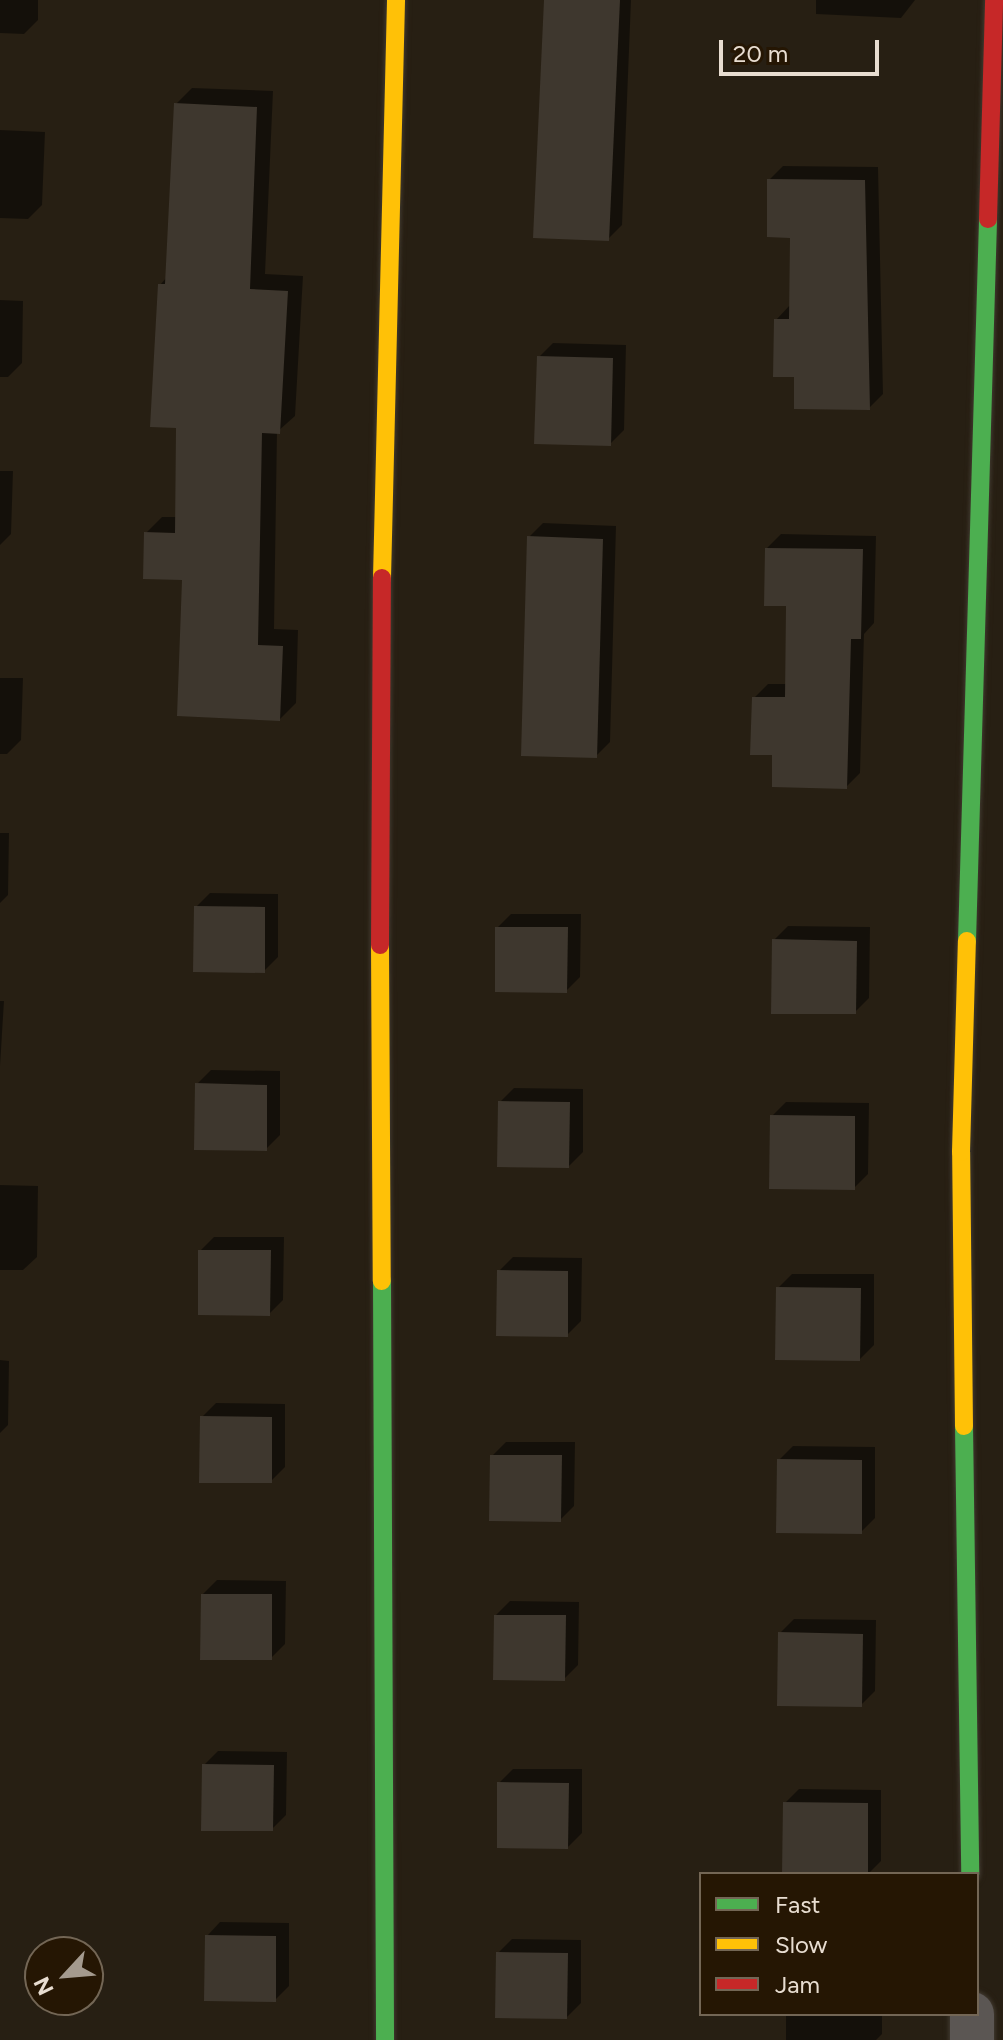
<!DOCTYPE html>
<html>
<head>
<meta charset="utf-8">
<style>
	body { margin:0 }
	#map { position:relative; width:1003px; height:2040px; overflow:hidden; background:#271f13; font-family:Figtree,sans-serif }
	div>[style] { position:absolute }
	.shadow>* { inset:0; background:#0007 }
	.building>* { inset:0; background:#3e372e }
	.roads { filter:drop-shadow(0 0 2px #40392f) drop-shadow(0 0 2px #40392f) }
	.street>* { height:44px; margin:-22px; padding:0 22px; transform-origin:22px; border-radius:22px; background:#5b5653 }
	.fast>* { height:18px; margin:-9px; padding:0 9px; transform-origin:9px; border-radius:9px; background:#4caf50 }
	.slow>* { height:18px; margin:-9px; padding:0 9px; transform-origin:9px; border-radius:9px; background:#ffc107 }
	.jam>* { height:18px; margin:-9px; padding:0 9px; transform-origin:9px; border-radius:9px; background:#c62828 }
	span { translate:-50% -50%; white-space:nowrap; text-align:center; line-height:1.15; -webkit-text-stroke:8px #251603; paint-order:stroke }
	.legend { position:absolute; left:699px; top:1872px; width:280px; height:144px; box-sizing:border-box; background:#251603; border:2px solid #736655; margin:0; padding:10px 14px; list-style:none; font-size:24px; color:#e8ddd1 }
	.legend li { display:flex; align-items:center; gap:16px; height:40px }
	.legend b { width:40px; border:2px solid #736655 }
	.north { position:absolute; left:24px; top:1936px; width:80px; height:80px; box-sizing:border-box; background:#251603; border:2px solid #736655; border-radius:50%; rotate:244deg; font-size:22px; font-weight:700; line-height:32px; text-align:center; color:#e8ddd1 }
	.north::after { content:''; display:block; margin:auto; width:28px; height:36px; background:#a49a8e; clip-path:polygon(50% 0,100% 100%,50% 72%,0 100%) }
	.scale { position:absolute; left:719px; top:40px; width:160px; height:36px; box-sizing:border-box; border:4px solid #e8ddd1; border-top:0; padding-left:10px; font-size:24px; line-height:28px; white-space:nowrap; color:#e8ddd1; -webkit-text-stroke:6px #251603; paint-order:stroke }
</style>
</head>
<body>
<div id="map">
	<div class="shadow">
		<div style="clip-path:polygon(0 0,38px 0,38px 20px,24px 34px,0 33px)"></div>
		<div style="clip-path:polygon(545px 0,631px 0,622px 225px,608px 239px)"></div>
		<div style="clip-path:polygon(816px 0,915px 0,901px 18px,816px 14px)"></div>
		<div style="clip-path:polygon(192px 88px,273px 91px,265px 274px,303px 276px,295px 416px,277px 432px,274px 629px,298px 630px,296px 703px,280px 719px,184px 578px,146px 533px,162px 517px,177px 517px,178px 426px,160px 285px,167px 277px,176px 104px)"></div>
		<div style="clip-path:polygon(0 130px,45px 132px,42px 205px,28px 219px,0 218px)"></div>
		<div style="clip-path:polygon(783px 166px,878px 167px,883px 394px,869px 408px,797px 375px,776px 320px,791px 304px,792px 236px,769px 180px)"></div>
		<div style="clip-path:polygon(0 300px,23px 301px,22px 363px,8px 377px,0 377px)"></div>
		<div style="clip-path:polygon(553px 343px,626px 345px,624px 430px,610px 444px,539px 357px)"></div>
		<div style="clip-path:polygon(0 471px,13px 471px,11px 534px,0 545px)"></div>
		<div style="clip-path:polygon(543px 523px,616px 526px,610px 742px,596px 756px,529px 537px)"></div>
		<div style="clip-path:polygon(781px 534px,876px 536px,874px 623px,864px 634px,860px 773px,846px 787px,774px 754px,754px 698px,768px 684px,787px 684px,788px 604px,767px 548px)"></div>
		<div style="clip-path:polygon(0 678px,23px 678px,21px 740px,7px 754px,0 754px)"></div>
		<div style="clip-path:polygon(0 833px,9px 833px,8px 895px,0 903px)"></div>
		<div style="clip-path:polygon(210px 893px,278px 894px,278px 957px,264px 971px,196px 907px)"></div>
		<div style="clip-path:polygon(511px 914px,581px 914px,580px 977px,566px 991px,497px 928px)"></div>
		<div style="clip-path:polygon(788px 926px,870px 927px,869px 998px,855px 1012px,774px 940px)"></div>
		<div style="clip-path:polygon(0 1001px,4px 1001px,0 1066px)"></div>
		<div style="clip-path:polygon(211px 1070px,280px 1071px,280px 1135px,266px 1149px,197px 1084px)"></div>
		<div style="clip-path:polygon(514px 1088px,583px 1089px,583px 1152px,569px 1166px,500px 1102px)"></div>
		<div style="clip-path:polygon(786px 1102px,869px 1103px,868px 1174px,854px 1188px,772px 1116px)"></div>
		<div style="clip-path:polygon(0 1185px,38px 1186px,37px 1257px,23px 1270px,0 1270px)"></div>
		<div style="clip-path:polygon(214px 1237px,284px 1237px,283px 1300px,269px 1314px,200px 1251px)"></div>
		<div style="clip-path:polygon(513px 1257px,582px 1258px,581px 1321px,567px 1335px,499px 1271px)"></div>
		<div style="clip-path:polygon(792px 1274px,874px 1274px,874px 1345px,860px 1359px,778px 1288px)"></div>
		<div style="clip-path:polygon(0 1360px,9px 1361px,8px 1425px,0 1433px)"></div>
		<div style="clip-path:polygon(216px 1403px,285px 1404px,285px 1467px,271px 1481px,202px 1417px)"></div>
		<div style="clip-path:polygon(506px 1442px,575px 1442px,574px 1506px,560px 1520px,492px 1456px)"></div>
		<div style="clip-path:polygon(793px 1446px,875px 1447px,875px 1518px,861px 1532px,779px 1460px)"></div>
		<div style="clip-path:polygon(217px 1580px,286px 1581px,285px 1644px,271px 1658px,203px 1594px)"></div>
		<div style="clip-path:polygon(510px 1601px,579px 1602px,578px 1665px,564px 1679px,496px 1615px)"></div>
		<div style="clip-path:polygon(794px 1619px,876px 1620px,875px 1691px,861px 1705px,780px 1633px)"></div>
		<div style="clip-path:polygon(218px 1751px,287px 1752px,286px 1815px,272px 1829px,204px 1765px)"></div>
		<div style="clip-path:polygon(513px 1769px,582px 1769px,582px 1833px,568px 1847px,499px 1783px)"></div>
		<div style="clip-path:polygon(799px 1789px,881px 1790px,881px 1861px,868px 1874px,785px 1803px)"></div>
		<div style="clip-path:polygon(220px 1922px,289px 1923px,289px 1986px,275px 2000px,207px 1936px)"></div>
		<div style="clip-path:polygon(512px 1939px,581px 1940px,581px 2003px,567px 2017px,498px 1953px)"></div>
		<div style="clip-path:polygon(786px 2014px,882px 2014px,882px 2034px,876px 2040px,786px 2040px)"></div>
	</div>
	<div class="building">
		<div style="clip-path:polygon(544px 0,620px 0,609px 241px,533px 238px)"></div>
		<div style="clip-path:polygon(174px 103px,257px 107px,250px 289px,288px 291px,280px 434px,262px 433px,258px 645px,283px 646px,280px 721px,177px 716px,182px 580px,143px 579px,144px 532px,175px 533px,176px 428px,150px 427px,158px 284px,165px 284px)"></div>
		<div style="clip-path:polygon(767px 179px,865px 180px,870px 410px,794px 409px,794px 377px,773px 377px,774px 319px,789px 319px,790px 238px,767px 237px)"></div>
		<div style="clip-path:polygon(537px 356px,613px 358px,611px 446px,534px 444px)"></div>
		<div style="clip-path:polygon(527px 536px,603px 539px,597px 758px,521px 756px)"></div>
		<div style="clip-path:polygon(765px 548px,863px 549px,861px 639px,851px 639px,847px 789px,772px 787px,772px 755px,750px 755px,752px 697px,785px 697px,786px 606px,764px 606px)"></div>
		<div style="clip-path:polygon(194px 906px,265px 907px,265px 973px,193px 972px)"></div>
		<div style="clip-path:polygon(495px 927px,568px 927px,567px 993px,495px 992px)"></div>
		<div style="clip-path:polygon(772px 939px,857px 941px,856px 1014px,771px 1014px)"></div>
		<div style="clip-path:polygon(195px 1083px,267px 1085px,267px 1151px,194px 1150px)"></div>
		<div style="clip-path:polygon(498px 1101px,570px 1102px,569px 1168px,497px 1167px)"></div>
		<div style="clip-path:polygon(770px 1115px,855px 1116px,855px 1190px,769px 1189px)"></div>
		<div style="clip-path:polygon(198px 1250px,271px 1250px,270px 1316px,198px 1315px)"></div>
		<div style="clip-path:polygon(497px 1270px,568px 1271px,568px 1337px,496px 1336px)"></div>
		<div style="clip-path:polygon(776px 1287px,861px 1288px,860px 1361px,775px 1360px)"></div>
		<div style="clip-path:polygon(200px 1416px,272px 1417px,272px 1483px,199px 1483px)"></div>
		<div style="clip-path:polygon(490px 1455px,562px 1455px,561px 1522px,489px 1521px)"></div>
		<div style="clip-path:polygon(777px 1459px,862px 1460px,862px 1534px,776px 1533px)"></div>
		<div style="clip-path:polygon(201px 1594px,272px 1594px,272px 1660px,200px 1660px)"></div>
		<div style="clip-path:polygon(494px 1615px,566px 1615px,565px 1681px,493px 1680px)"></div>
		<div style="clip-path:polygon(778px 1632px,863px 1634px,862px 1707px,777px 1706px)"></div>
		<div style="clip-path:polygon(202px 1764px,274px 1765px,273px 1831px,201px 1831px)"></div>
		<div style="clip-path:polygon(497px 1782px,569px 1783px,568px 1849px,497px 1848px)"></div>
		<div style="clip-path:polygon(783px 1802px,868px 1803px,868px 1874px,782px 1874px)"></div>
		<div style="clip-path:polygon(205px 1935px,276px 1936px,276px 2002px,204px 2001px)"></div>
		<div style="clip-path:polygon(496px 1952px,568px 1953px,567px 2019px,495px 2018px)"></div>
	</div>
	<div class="roads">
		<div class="street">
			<div style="left:972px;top:2014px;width:26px;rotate:90deg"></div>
		</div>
		<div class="fast">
			<div style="left:967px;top:941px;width:722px;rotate:-88.33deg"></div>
			<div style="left:382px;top:1281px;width:759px;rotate:89.77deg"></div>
			<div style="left:964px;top:1426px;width:448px;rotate:89.2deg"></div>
		</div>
		<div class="slow">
			<div style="left:382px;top:578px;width:578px;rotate:-88.61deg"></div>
			<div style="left:380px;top:945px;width:336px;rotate:89.7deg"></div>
			<div style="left:964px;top:1426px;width:274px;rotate:-90.6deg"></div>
			<div style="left:961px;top:1152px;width:211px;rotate:-88.4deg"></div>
		</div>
		<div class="jam">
			<div style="left:988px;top:219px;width:219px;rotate:-88.4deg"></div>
			<div style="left:380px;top:945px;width:367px;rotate:-89.7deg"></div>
		</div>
	</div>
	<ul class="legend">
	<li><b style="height:10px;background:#4caf50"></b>Fast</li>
	<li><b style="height:10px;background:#ffc107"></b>Slow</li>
	<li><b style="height:10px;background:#c62828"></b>Jam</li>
	</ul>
	<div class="north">N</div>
	<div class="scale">20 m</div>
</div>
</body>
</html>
